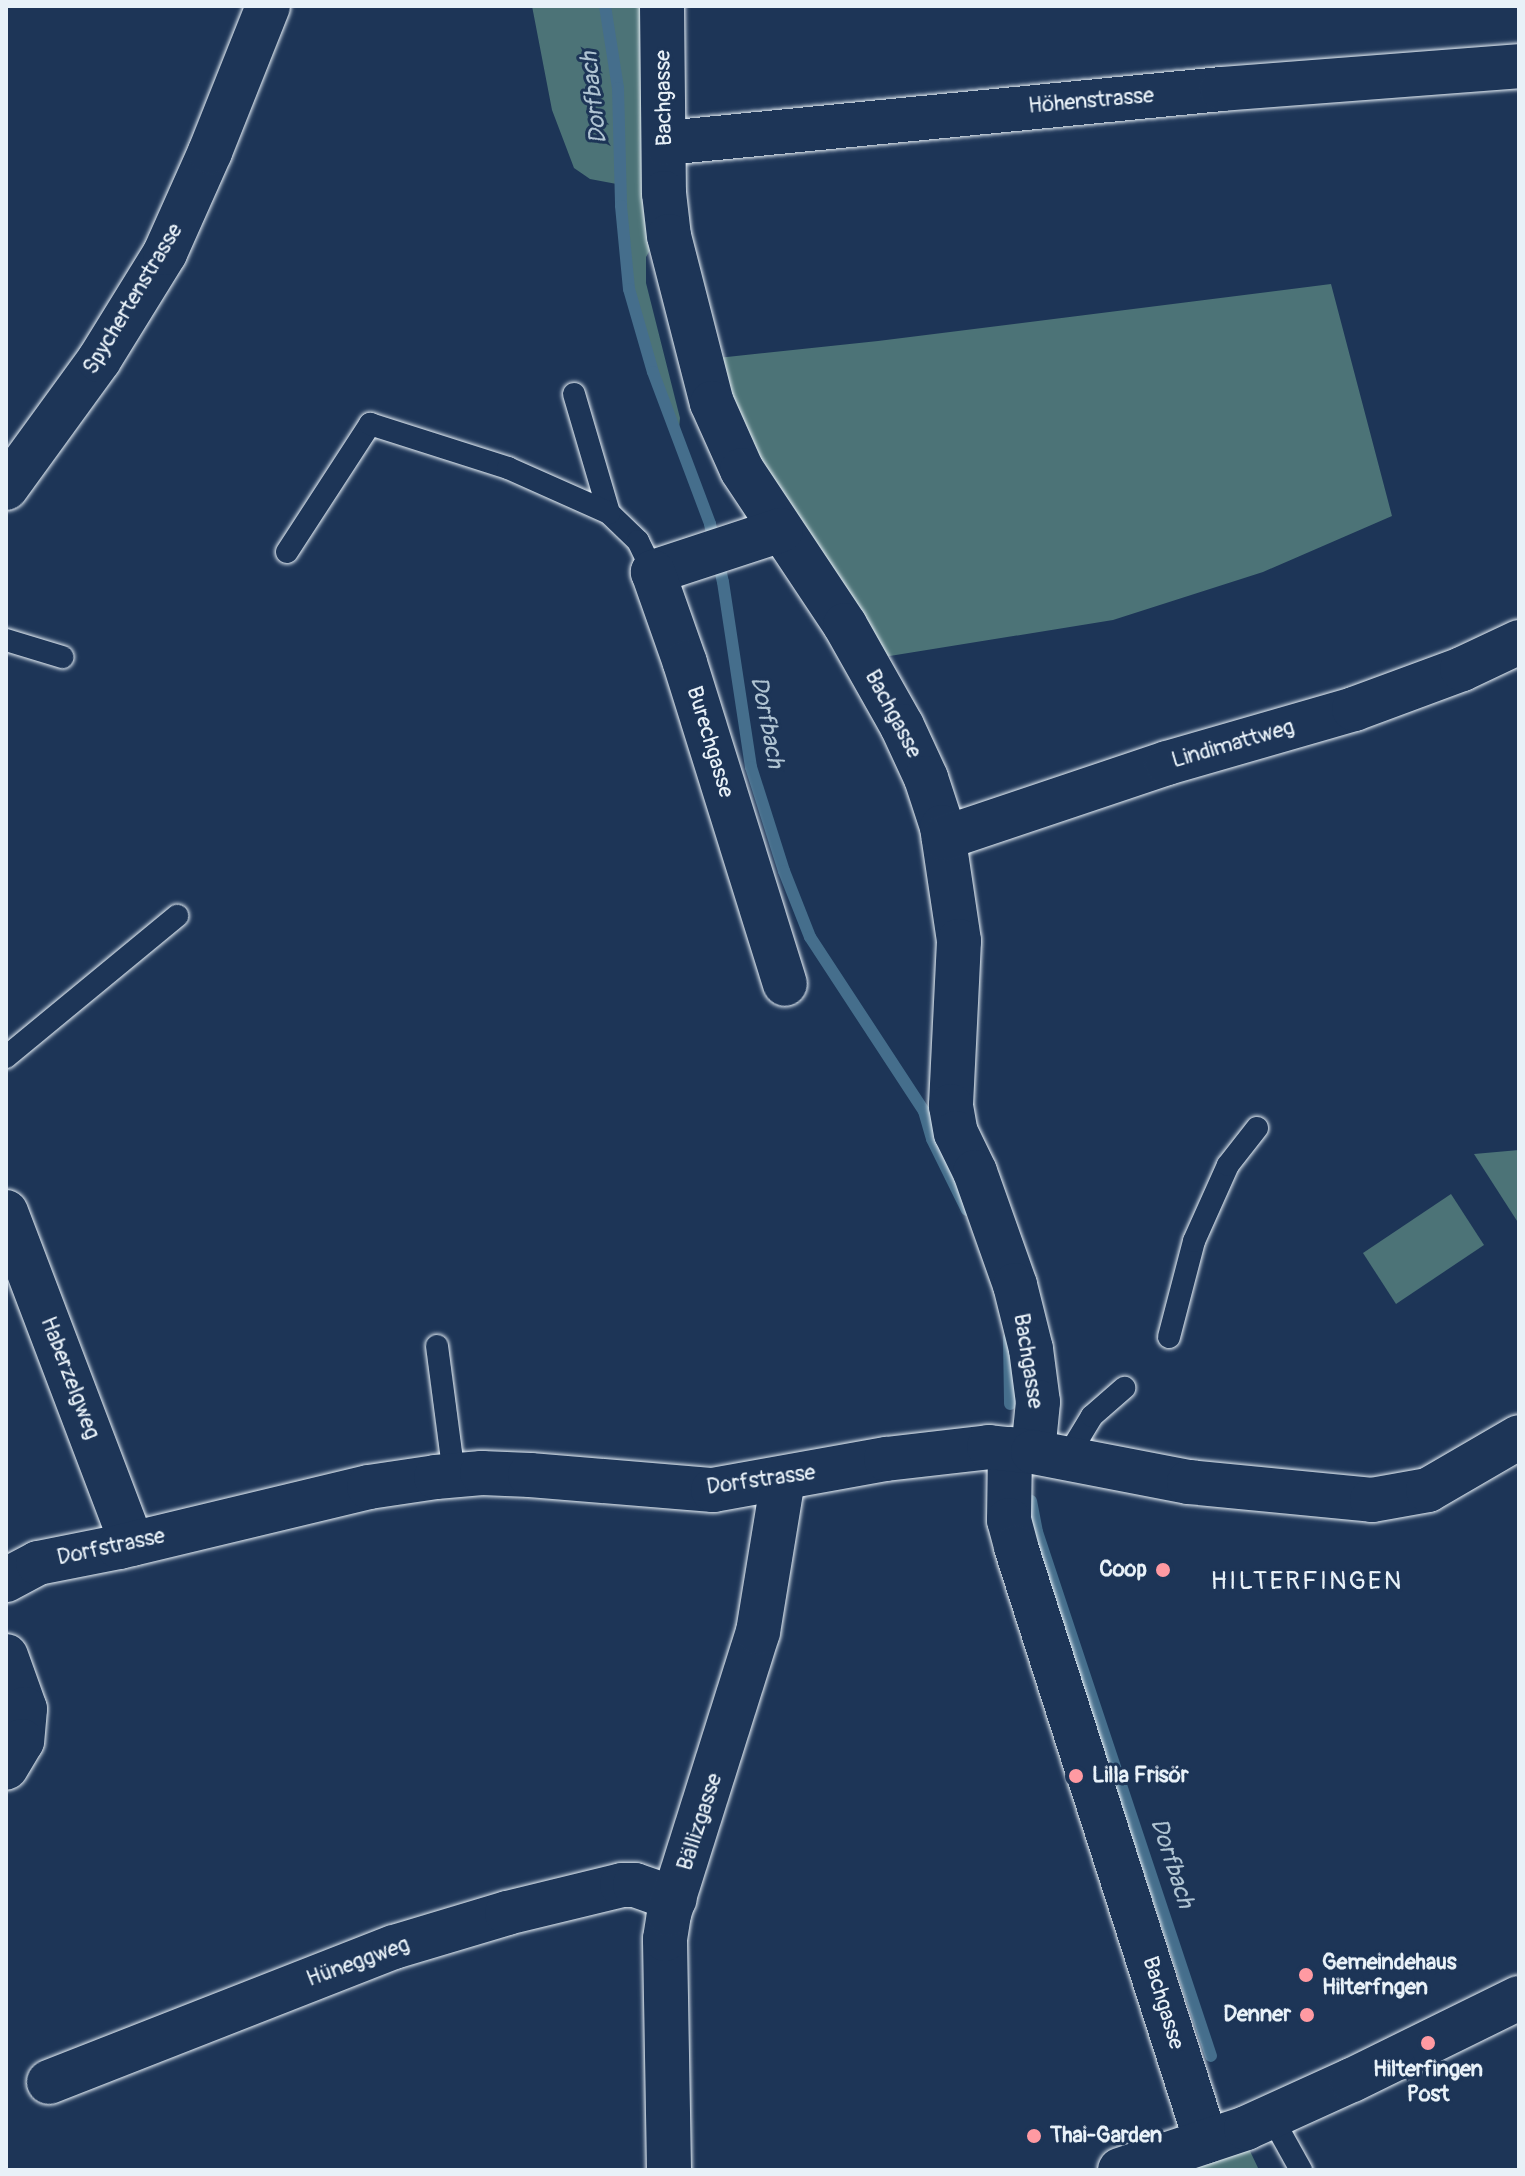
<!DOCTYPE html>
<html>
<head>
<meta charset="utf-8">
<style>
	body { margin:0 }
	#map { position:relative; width:1525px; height:2176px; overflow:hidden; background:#1d3557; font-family:Pangolin,sans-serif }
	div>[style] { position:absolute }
	.green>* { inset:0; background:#4c7377 }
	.stream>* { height:12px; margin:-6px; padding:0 6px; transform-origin:6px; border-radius:6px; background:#456e8c }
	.roads { filter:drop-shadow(0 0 2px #e8f1f8) drop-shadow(0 0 2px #e8f1f8) }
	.lane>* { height:22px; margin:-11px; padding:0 11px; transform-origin:11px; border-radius:11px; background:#1d3557 }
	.street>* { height:44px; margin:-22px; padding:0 22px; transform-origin:22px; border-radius:22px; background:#1d3557 }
	.secondary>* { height:44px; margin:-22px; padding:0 22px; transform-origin:22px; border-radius:22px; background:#1d3557 }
	.dots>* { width:22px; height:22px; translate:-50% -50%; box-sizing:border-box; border:4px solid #1d3557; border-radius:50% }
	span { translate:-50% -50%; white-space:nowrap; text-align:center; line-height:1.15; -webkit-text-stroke:6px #1d3557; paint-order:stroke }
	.street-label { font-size:22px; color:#e8f1f8 }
	.poi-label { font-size:22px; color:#e8f1f8; font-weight:700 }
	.right { translate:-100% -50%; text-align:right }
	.left { translate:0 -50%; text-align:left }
	.water-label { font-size:24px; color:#afc3d2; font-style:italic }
	.quarter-label { font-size:26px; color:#e8f1f8; letter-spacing:2px }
	.frame { position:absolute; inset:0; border:8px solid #e8f1f8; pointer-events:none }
</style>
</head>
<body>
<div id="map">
	<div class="green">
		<div style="clip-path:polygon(532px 6px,662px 6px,653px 245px,646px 257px,646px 283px,680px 418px,678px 440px,629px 289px,622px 185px,590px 179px,574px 168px,552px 110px)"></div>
		<div style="clip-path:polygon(1331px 284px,1392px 516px,1263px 572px,1113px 620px,865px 660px,699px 360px,878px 341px)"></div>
		<div style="clip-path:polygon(1519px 1150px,1519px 1224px,1474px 1154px)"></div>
		<div style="clip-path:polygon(1451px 1194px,1484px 1245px,1396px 1304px,1363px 1253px)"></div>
		<div style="clip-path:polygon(1240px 2130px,1259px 2170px,1120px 2170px)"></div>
	</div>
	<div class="stream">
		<div style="left:605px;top:6px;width:83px;rotate:81deg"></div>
		<div style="left:618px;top:88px;width:118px;rotate:88.5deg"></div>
		<div style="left:621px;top:206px;width:83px;rotate:84.5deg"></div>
		<div style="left:629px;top:289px;width:86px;rotate:73.9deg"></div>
		<div style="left:653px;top:372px;width:162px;rotate:69.4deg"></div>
		<div style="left:710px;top:524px;width:59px;rotate:77.4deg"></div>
		<div style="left:723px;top:582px;width:187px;rotate:81.4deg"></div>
		<div style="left:751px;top:767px;width:109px;rotate:72.4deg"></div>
		<div style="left:784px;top:871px;width:71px;rotate:68.5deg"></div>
		<div style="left:810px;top:937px;width:208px;rotate:56.8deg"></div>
		<div style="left:924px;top:1111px;width:29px;rotate:74deg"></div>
		<div style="left:932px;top:1139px;width:79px;rotate:63.8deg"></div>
		<div style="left:1009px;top:1338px;width:66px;rotate:89.1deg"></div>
		<div style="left:1031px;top:1501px;width:32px;rotate:79deg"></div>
		<div style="left:1037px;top:1532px;width:552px;rotate:71.63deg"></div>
	</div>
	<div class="roads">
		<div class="lane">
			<div style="left:574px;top:394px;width:124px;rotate:73.6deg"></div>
			<div style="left:609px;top:513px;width:40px;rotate:44deg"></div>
			<div style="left:638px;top:541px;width:34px;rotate:64deg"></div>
			<div style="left:287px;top:552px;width:153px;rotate:-57deg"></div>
			<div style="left:370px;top:424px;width:145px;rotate:17.7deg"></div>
			<div style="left:508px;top:468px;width:111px;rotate:24deg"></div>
			<div style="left:6px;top:640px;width:59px;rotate:16.9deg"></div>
			<div style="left:6px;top:1057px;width:222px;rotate:-39.5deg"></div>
			<div style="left:1169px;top:1337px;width:99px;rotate:-75.4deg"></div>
			<div style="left:1194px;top:1241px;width:83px;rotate:-65.9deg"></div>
			<div style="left:1228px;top:1165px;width:47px;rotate:-51.9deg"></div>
			<div style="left:437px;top:1346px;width:131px;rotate:82.5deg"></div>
			<div style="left:1066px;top:1459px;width:50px;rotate:-58.8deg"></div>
			<div style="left:1092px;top:1416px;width:43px;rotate:-41.2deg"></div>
			<div style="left:1271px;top:2116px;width:62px;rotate:60.9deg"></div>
		</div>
		<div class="street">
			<div style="left:662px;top:6px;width:187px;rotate:89.4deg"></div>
			<div style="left:664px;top:193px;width:43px;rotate:83.4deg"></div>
			<div style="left:669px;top:236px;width:172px;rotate:75.6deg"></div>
			<div style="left:712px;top:403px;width:73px;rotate:65.9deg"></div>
			<div style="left:742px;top:470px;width:186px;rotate:56.4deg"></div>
			<div style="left:845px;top:625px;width:116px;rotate:60.6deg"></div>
			<div style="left:902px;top:726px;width:57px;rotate:65.2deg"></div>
			<div style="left:926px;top:778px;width:52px;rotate:71.9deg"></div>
			<div style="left:942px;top:827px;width:115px;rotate:81.5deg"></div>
			<div style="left:959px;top:941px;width:165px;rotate:92.8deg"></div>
			<div style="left:951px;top:1106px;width:27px;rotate:80deg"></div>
			<div style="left:956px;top:1133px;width:43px;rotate:64deg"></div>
			<div style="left:975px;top:1172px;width:120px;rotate:70.5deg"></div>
			<div style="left:1015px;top:1285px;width:66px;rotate:76deg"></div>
			<div style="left:1031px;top:1349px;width:53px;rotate:82.5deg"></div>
			<div style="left:1038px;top:1402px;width:50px;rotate:95.7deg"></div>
			<div style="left:665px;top:143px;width:560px;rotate:-5.54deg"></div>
			<div style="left:1222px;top:89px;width:298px;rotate:-4.4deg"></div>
			<div style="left:6px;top:488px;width:158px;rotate:-54deg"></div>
			<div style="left:99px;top:360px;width:126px;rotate:-58.3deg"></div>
			<div style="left:165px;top:253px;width:111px;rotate:-66deg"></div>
			<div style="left:210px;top:152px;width:157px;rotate:-68.3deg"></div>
			<div style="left:781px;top:530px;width:135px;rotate:161.8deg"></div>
			<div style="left:653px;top:572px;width:96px;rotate:70.6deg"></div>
			<div style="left:685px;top:663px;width:336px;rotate:72.7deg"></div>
			<div style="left:944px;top:838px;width:235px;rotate:-18.6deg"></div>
			<div style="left:1167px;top:763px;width:195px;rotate:-16.1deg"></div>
			<div style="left:1354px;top:709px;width:115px;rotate:-20.3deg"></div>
			<div style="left:1462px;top:669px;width:63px;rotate:-25.3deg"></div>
			<div style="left:6px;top:1212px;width:355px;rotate:69.2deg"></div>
			<div style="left:1010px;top:1449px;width:71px;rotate:90.8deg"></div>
			<div style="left:1009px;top:1520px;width:28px;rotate:75deg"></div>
			<div style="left:1016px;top:1547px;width:624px;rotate:72.26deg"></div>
			<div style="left:6px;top:1580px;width:36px;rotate:-28deg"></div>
			<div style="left:38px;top:1563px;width:83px;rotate:-11.2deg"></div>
			<div style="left:119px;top:1547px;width:257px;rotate:-13.5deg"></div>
			<div style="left:369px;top:1487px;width:68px;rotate:-8.5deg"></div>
			<div style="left:436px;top:1477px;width:46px;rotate:-5deg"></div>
			<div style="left:482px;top:1473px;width:48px;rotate:2.4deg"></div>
			<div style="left:530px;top:1475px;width:184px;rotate:4.7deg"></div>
			<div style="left:713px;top:1490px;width:176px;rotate:-10.2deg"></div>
			<div style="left:886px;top:1459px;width:104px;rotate:-6.6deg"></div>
			<div style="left:989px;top:1447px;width:44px;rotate:6.5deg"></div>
			<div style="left:1033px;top:1452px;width:159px;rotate:10.9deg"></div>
			<div style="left:1189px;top:1482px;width:184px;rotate:5.6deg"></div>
			<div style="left:1372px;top:1500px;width:57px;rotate:-10.1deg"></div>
			<div style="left:1428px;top:1490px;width:105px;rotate:-30.2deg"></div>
			<div style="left:6px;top:1656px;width:56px;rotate:70.3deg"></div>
			<div style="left:25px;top:1709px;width:32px;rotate:95deg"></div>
			<div style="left:22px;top:1741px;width:31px;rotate:121deg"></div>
			<div style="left:49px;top:2082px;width:370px;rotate:-21.4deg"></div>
			<div style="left:394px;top:1947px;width:118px;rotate:-16.7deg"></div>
			<div style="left:507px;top:1913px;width:118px;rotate:-13.7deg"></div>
			<div style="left:622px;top:1885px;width:13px"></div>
			<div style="left:635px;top:1885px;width:42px;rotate:19.3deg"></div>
			<div style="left:669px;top:2170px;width:231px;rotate:-91deg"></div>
			<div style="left:665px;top:1939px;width:25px;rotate:-81deg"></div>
			<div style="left:669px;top:1914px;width:296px;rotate:-72.5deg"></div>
			<div style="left:758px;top:1632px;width:154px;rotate:-80.7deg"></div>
		</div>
		<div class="secondary">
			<div style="left:1120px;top:2170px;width:133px;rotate:-18.4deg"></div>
			<div style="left:1246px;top:2128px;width:116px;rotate:-24.4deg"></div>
			<div style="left:1352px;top:2080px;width:186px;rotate:-26.2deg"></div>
		</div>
	</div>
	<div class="dots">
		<div style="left:1163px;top:1570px;background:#ff9aa2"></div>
		<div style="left:1076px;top:1776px;background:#ff9aa2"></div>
		<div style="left:1306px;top:1975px;background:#ff9aa2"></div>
		<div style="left:1307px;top:2015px;background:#ff9aa2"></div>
		<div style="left:1428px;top:2043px;background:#ff9aa2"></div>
		<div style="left:1034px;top:2136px;background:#ff9aa2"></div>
	</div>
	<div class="street-label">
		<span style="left:664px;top:98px;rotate:-91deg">Bachgasse</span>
		<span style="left:1091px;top:101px;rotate:-5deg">Höhenstrasse</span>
		<span style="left:133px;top:299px;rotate:-59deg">Spychertenstrasse</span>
		<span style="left:893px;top:714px;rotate:62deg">Bachgasse</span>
		<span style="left:710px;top:742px;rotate:73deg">Burechgasse</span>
		<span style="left:1233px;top:744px;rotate:-16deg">Lindimattweg</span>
		<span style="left:1028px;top:1361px;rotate:81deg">Bachgasse</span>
		<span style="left:70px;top:1378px;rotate:69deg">Haberzelgweg</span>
		<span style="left:761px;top:1480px;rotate:-8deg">Dorfstrasse</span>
		<span style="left:111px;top:1547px;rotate:-12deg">Dorfstrasse</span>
		<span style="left:700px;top:1822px;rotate:-72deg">Bällizgasse</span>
		<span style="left:358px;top:1962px;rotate:-20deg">Hüneggweg</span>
		<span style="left:1163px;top:2003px;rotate:73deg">Bachgasse</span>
	</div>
	<div class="poi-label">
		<span class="right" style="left:1147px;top:1570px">Coop</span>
		<span class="left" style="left:1092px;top:1776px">Lilla Frisör</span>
		<span class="left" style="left:1322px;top:1975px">Gemeindehaus<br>Hilterfngen</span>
		<span class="right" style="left:1291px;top:2015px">Denner</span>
		<span style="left:1428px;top:2082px">Hilterfingen<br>Post</span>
		<span class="left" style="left:1050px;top:2136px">Thai-Garden</span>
	</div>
	<div class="water-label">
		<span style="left:594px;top:98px;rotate:-96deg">Dorfbach</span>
		<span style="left:767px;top:722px;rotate:79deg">Dorfbach</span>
		<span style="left:1172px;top:1863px;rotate:72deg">Dorfbach</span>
	</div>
	<div class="quarter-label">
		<span style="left:1307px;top:1582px">HILTERFINGEN</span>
	</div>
	<div class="frame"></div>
</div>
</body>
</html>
